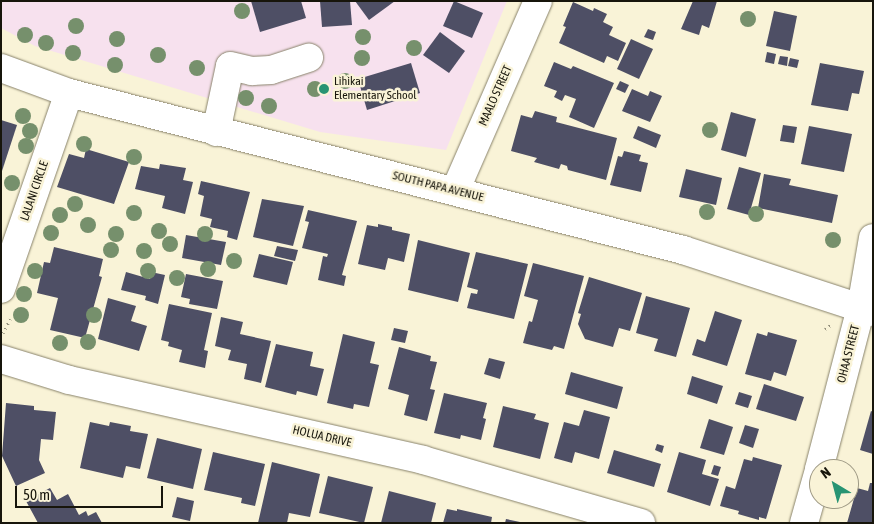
<!DOCTYPE html>
<html>
<head>
<meta charset="utf-8">
<style>
	body { margin:0 }
	#map { position:relative; width:874px; height:524px; overflow:hidden; background:#f9f3d7; font-family:"Asap Condensed",sans-serif }
	div>[style] { position:absolute }
	.education>* { inset:0; background:#f7e1ee }
	.building>* { inset:0; background:#4e4f65 }
	.path>* { height:3px; margin-top:-1.5px; transform-origin:0; background:repeating-linear-gradient(90deg,#95917d 0 1px,transparent 0 5px) }
	.roads { filter:drop-shadow(0 0 1px #88826a) drop-shadow(0 0 1px #88826a) }
	.minor>* { height:28px; margin:-14px; padding:0 14px; transform-origin:14px; border-radius:14px; background:#fff }
	.trees>* { width:16px; height:16px; margin:-8px; border-radius:50%; background:#76906c }
	.dots>* { width:14px; height:14px; translate:-50% -50%; box-sizing:border-box; border:2px solid #f9f3d7; border-radius:50% }
	span { translate:-50% -50%; white-space:nowrap; text-align:center; line-height:1.15; -webkit-text-stroke:5px #f9f3d7; paint-order:stroke }
	.poi-label { font-size:12px; color:#17150b }
	.left { translate:0 -50%; text-align:left }
	.street-label { font-size:12px; color:#17150b }
	.frame { position:absolute; inset:0; border:2px solid #17150b; pointer-events:none }
	.north { position:absolute; left:809px; top:459px; width:50px; height:50px; box-sizing:border-box; background:#f9f3d7; border:1px solid #9f9a85; border-radius:50%; rotate:323deg; font-size:14px; font-weight:700; line-height:20px; text-align:center; color:#17150b }
	.north::after { content:''; display:block; margin:auto; width:18px; height:22px; background:#289473; clip-path:polygon(50% 0,100% 100%,50% 72%,0 100%) }
	.scale { position:absolute; left:15px; top:486px; width:148px; height:22px; box-sizing:border-box; border:2px solid #17150b; border-top:0; padding-left:6px; font-size:15px; line-height:18px; white-space:nowrap; color:#17150b; -webkit-text-stroke:4px #f9f3d7; paint-order:stroke }
</style>
</head>
<body>
<div id="map">
	<div class="education">
		<div style="clip-path:polygon(1px 1px,507px 1px,446px 150px,320px 132px,35px 46px,1px 28px)"></div>
	</div>
	<div class="building">
		<div style="clip-path:polygon(251px 1px,301px 1px,306px 18px,260px 32px)"></div>
		<div style="clip-path:polygon(320px 1px,350px 1px,352px 25px,322px 27px)"></div>
		<div style="clip-path:polygon(355px 1px,395px 1px,369px 20px)"></div>
		<div style="clip-path:polygon(454px 1px,483px 13px,472px 38px,443px 26px)"></div>
		<div style="clip-path:polygon(693px 1px,717px 1px,709px 28px,702px 25px,699px 35px,681px 29px)"></div>
		<div style="clip-path:polygon(573px 2px,593px 11px,594px 8px,607px 14px,603px 22px,613px 27px,609px 35px,626px 43px,618px 61px,607px 56px,604px 63px,559px 43px,566px 27px,563px 26px)"></div>
		<div style="clip-path:polygon(774px 11px,797px 16px,790px 51px,766px 46px)"></div>
		<div style="clip-path:polygon(648px 29px,656px 32px,653px 40px,644px 37px)"></div>
		<div style="clip-path:polygon(440px 32px,465px 51px,449px 73px,423px 55px)"></div>
		<div style="clip-path:polygon(631px 39px,653px 49px,639px 79px,617px 69px)"></div>
		<div style="clip-path:polygon(767px 52px,776px 54px,774px 64px,765px 62px)"></div>
		<div style="clip-path:polygon(780px 56px,788px 57px,787px 66px,778px 64px)"></div>
		<div style="clip-path:polygon(790px 58px,799px 60px,797px 68px,788px 66px)"></div>
		<div style="clip-path:polygon(554px 62px,571px 69px,573px 66px,614px 83px,594px 128px,569px 117px,576px 99px,565px 95px,562px 101px,554px 97px,557px 91px,544px 86px)"></div>
		<div style="clip-path:polygon(411px 63px,420px 93px,367px 110px,358px 79px)"></div>
		<div style="clip-path:polygon(820px 63px,864px 71px,859px 94px,852px 93px,848px 111px,811px 105px)"></div>
		<div style="clip-path:polygon(620px 81px,629px 85px,625px 93px,616px 89px)"></div>
		<div style="clip-path:polygon(632px 89px,648px 96px,650px 91px,662px 96px,650px 122px,622px 111px)"></div>
		<div style="clip-path:polygon(535px 111px,557px 117px,556px 122px,617px 138px,606px 180px,568px 170px,567px 166px,561px 164px,559px 169px,534px 162px,537px 158px,511px 151px,521px 115px,532px 118px)"></div>
		<div style="clip-path:polygon(731px 112px,756px 119px,746px 157px,721px 150px)"></div>
		<div style="clip-path:polygon(1px 120px,17px 125px,2px 171px,1px 171px)"></div>
		<div style="clip-path:polygon(783px 125px,797px 127px,794px 143px,780px 141px)"></div>
		<div style="clip-path:polygon(638px 126px,661px 135px,656px 148px,633px 138px)"></div>
		<div style="clip-path:polygon(809px 126px,852px 134px,844px 172px,801px 164px)"></div>
		<div style="clip-path:polygon(86px 149px,129px 162px,114px 204px,57px 187px,69px 154px,84px 158px)"></div>
		<div style="clip-path:polygon(624px 151px,641px 155px,639px 161px,648px 163px,641px 192px,610px 185px,618px 156px,622px 157px)"></div>
		<div style="clip-path:polygon(160px 164px,186px 168px,183px 180px,193px 182px,185px 214px,162px 208px,165px 196px,135px 189px,141px 166px,159px 169px)"></div>
		<div style="clip-path:polygon(739px 167px,761px 173px,749px 215px,727px 209px)"></div>
		<div style="clip-path:polygon(686px 169px,722px 178px,716px 205px,679px 197px)"></div>
		<div style="clip-path:polygon(764px 174px,791px 179px,789px 185px,838px 195px,832px 223px,758px 208px)"></div>
		<div style="clip-path:polygon(201px 181px,250px 192px,237px 240px,227px 237px,228px 231px,210px 227px,212px 219px,200px 216px,204px 196px,198px 194px)"></div>
		<div style="clip-path:polygon(262px 199px,304px 206px,293px 246px,253px 237px)"></div>
		<div style="clip-path:polygon(308px 210px,357px 221px,342px 275px,346px 276px,344px 286px,318px 280px,323px 256px,327px 257px,328px 254px,302px 248px,309px 222px,305px 221px)"></div>
		<div style="clip-path:polygon(378px 224px,392px 227px,392px 230px,410px 234px,404px 262px,388px 258px,385px 270px,358px 264px,367px 225px,378px 227px)"></div>
		<div style="clip-path:polygon(186px 235px,226px 242px,221px 265px,182px 258px)"></div>
		<div style="clip-path:polygon(418px 240px,470px 253px,458px 302px,408px 290px)"></div>
		<div style="clip-path:polygon(277px 246px,298px 250px,295px 261px,274px 256px)"></div>
		<div style="clip-path:polygon(54px 247px,103px 259px,99px 276px,102px 277px,85px 338px,50px 330px,58px 298px,37px 293px,44px 262px,50px 263px)"></div>
		<div style="clip-path:polygon(476px 252px,528px 264px,514px 319px,467px 308px,471px 293px,477px 294px,478px 290px,467px 287px)"></div>
		<div style="clip-path:polygon(259px 254px,293px 262px,287px 285px,253px 277px)"></div>
		<div style="clip-path:polygon(533px 263px,584px 276px,564px 349px,554px 346px,552px 350px,523px 343px,529px 321px,532px 322px,538px 300px,524px 296px)"></div>
		<div style="clip-path:polygon(126px 272px,150px 279px,151px 272px,165px 275px,158px 304px,145px 300px,146px 296px,121px 290px)"></div>
		<div style="clip-path:polygon(186px 274px,223px 281px,217px 309px,189px 304px,190px 299px,181px 297px)"></div>
		<div style="clip-path:polygon(589px 277px,642px 293px,630px 331px,619px 328px,613px 347px,585px 339px,578px 324px,581px 314px,578px 313px)"></div>
		<div style="clip-path:polygon(646px 296px,690px 308px,676px 357px,654px 351px,658px 339px,636px 333px)"></div>
		<div style="clip-path:polygon(108px 298px,136px 306px,131px 321px,147px 326px,139px 351px,98px 339px)"></div>
		<div style="clip-path:polygon(169px 304px,212px 313px,204px 350px,208px 351px,205px 368px,179px 362px,182px 350px,168px 346px,169px 342px,161px 340px)"></div>
		<div style="clip-path:polygon(715px 311px,742px 320px,727px 366px,692px 355px,697px 339px,705px 342px)"></div>
		<div style="clip-path:polygon(221px 317px,243px 322px,240px 334px,271px 341px,261px 383px,244px 379px,247px 364px,228px 360px,231px 350px,215px 346px)"></div>
		<div style="clip-path:polygon(394px 328px,408px 331px,405px 343px,391px 340px)"></div>
		<div style="clip-path:polygon(768px 332px,797px 340px,786px 376px,774px 372px,771px 381px,745px 374px,757px 333px,767px 336px)"></div>
		<div style="clip-path:polygon(343px 334px,375px 342px,370px 363px,379px 365px,369px 407px,354px 404px,353px 409px,327px 403px)"></div>
		<div style="clip-path:polygon(276px 344px,313px 352px,310px 366px,324px 369px,317px 396px,297px 391px,296px 395px,265px 387px)"></div>
		<div style="clip-path:polygon(399px 347px,431px 356px,430px 361px,437px 362px,430px 389px,435px 390px,427px 421px,404px 415px,409px 395px,388px 389px)"></div>
		<div style="clip-path:polygon(489px 358px,505px 362px,500px 379px,484px 374px)"></div>
		<div style="clip-path:polygon(571px 372px,623px 387px,617px 409px,565px 394px)"></div>
		<div style="clip-path:polygon(692px 376px,723px 386px,717px 404px,687px 394px)"></div>
		<div style="clip-path:polygon(764px 384px,804px 397px,796px 421px,756px 409px)"></div>
		<div style="clip-path:polygon(739px 392px,752px 396px,748px 408px,735px 404px)"></div>
		<div style="clip-path:polygon(444px 393px,487px 403px,483px 418px,486px 419px,481px 440px,461px 435px,460px 439px,434px 433px)"></div>
		<div style="clip-path:polygon(6px 403px,34px 406px,34px 410px,56px 412px,53px 440px,41px 439px,39px 460px,45px 473px,16px 486px,2px 456px)"></div>
		<div style="clip-path:polygon(503px 406px,536px 414px,534px 419px,549px 423px,540px 459px,493px 447px)"></div>
		<div style="clip-path:polygon(584px 410px,610px 417px,599px 459px,575px 452px,572px 463px,554px 458px,564px 422px,579px 426px)"></div>
		<div style="clip-path:polygon(871px 411px,873px 412px,873px 454px,860px 450px)"></div>
		<div style="clip-path:polygon(709px 419px,733px 427px,724px 455px,700px 448px)"></div>
		<div style="clip-path:polygon(90px 422px,109px 426px,110px 422px,131px 426px,130px 431px,148px 434px,140px 469px,126px 466px,123px 478px,80px 468px)"></div>
		<div style="clip-path:polygon(745px 425px,759px 429px,753px 448px,739px 443px)"></div>
		<div style="clip-path:polygon(157px 438px,202px 449px,193px 489px,147px 478px)"></div>
		<div style="clip-path:polygon(657px 444px,664px 446px,662px 453px,655px 450px)"></div>
		<div style="clip-path:polygon(614px 450px,661px 464px,654px 487px,607px 473px)"></div>
		<div style="clip-path:polygon(213px 452px,265px 464px,255px 506px,241px 503px,242px 498px,204px 490px)"></div>
		<div style="clip-path:polygon(679px 452px,706px 460px,702px 474px,719px 479px,710px 506px,667px 492px)"></div>
		<div style="clip-path:polygon(753px 457px,782px 465px,766px 519px,759px 517px,759px 520px,738px 514px,739px 511px,720px 506px,726px 486px,735px 489px,744px 459px,752px 461px)"></div>
		<div style="clip-path:polygon(272px 462px,320px 474px,310px 517px,289px 513px,287px 523px,258px 523px)"></div>
		<div style="clip-path:polygon(714px 465px,721px 467px,718px 476px,711px 474px)"></div>
		<div style="clip-path:polygon(328px 476px,373px 487px,364px 523px,319px 513px)"></div>
		<div style="clip-path:polygon(870px 483px,873px 483px,873px 523px,847px 523px,857px 488px,868px 491px)"></div>
		<div style="clip-path:polygon(50px 488px,57px 500px,68px 494px,79px 515px,86px 511px,88px 516px,96px 512px,102px 523px,38px 523px,26px 501px)"></div>
		<div style="clip-path:polygon(389px 491px,436px 503px,431px 523px,381px 523px)"></div>
		<div style="clip-path:polygon(177px 497px,194px 501px,190px 521px,172px 517px)"></div>
		<div style="clip-path:polygon(447px 509px,457px 511px,457px 509px,492px 517px,491px 523px,443px 523px)"></div>
		<div style="clip-path:polygon(506px 519px,520px 522px,520px 523px,505px 523px)"></div>
	</div>
	<div class="path">
		<div style="left:825px;top:329px;width:9px;rotate:-36deg"></div>
		<div style="left:3px;top:333px;width:16px;rotate:-63deg"></div>
	</div>
	<div class="roads">
		<div class="minor">
			<div style="left:1px;top:68px;width:72px;rotate:20.2deg"></div>
			<div style="left:69px;top:93px;width:634px;rotate:14.34deg"></div>
			<div style="left:683px;top:250px;width:200px;rotate:18.1deg"></div>
			<div style="left:216px;top:132px;width:67px;rotate:-78deg"></div>
			<div style="left:230px;top:66px;width:23px;rotate:13deg"></div>
			<div style="left:252px;top:71px;width:19px;rotate:-3deg"></div>
			<div style="left:271px;top:70px;width:40px;rotate:-18deg"></div>
			<div style="left:455px;top:191px;width:207px;rotate:-66.4deg"></div>
			<div style="left:1px;top:289px;width:207px;rotate:-70.9deg"></div>
			<div style="left:1px;top:359px;width:71px;rotate:17.2deg"></div>
			<div style="left:69px;top:380px;width:363px;rotate:12.7deg"></div>
			<div style="left:423px;top:460px;width:227px;rotate:16.1deg"></div>
			<div style="left:819px;top:469px;width:166px;rotate:-75.4deg"></div>
			<div style="left:861px;top:308px;width:71px;rotate:-80.3deg"></div>
			<div style="left:804px;top:523px;width:55px;rotate:-74.2deg"></div>
		</div>
	</div>
	<div class="trees">
		<div style="left:242px;top:11px"></div>
		<div style="left:748px;top:19px"></div>
		<div style="left:76px;top:26px"></div>
		<div style="left:25px;top:35px"></div>
		<div style="left:363px;top:37px"></div>
		<div style="left:117px;top:39px"></div>
		<div style="left:46px;top:43px"></div>
		<div style="left:414px;top:48px"></div>
		<div style="left:73px;top:53px"></div>
		<div style="left:158px;top:55px"></div>
		<div style="left:362px;top:58px"></div>
		<div style="left:115px;top:65px"></div>
		<div style="left:197px;top:68px"></div>
		<div style="left:345px;top:81px"></div>
		<div style="left:315px;top:89px"></div>
		<div style="left:246px;top:98px"></div>
		<div style="left:269px;top:106px"></div>
		<div style="left:23px;top:116px"></div>
		<div style="left:710px;top:130px"></div>
		<div style="left:30px;top:131px"></div>
		<div style="left:84px;top:144px"></div>
		<div style="left:26px;top:146px"></div>
		<div style="left:134px;top:157px"></div>
		<div style="left:12px;top:183px"></div>
		<div style="left:75px;top:204px"></div>
		<div style="left:707px;top:212px"></div>
		<div style="left:134px;top:213px"></div>
		<div style="left:756px;top:214px"></div>
		<div style="left:60px;top:215px"></div>
		<div style="left:88px;top:225px"></div>
		<div style="left:159px;top:231px"></div>
		<div style="left:51px;top:233px"></div>
		<div style="left:116px;top:234px"></div>
		<div style="left:205px;top:234px"></div>
		<div style="left:833px;top:240px"></div>
		<div style="left:170px;top:244px"></div>
		<div style="left:111px;top:250px"></div>
		<div style="left:144px;top:251px"></div>
		<div style="left:234px;top:261px"></div>
		<div style="left:208px;top:269px"></div>
		<div style="left:35px;top:271px"></div>
		<div style="left:148px;top:271px"></div>
		<div style="left:177px;top:278px"></div>
		<div style="left:24px;top:294px"></div>
		<div style="left:21px;top:315px"></div>
		<div style="left:94px;top:315px"></div>
		<div style="left:88px;top:342px"></div>
		<div style="left:60px;top:343px"></div>
	</div>
	<div class="dots">
		<div style="left:324px;top:89px;background:#289473"></div>
	</div>
	<div class="poi-label">
		<span class="left" style="left:334px;top:89px">Lihikai<br>Elementary School</span>
	</div>
	<div class="street-label">
		<span style="left:496px;top:96px;rotate:-66deg">MAALO STREET</span>
		<span style="left:438px;top:187px;rotate:14deg">SOUTH PAPA AVENUE</span>
		<span style="left:35px;top:191px;rotate:-71deg">LALANI CIRCLE</span>
		<span style="left:849px;top:354px;rotate:-76deg">OHAA STREET</span>
		<span style="left:322px;top:437px;rotate:13deg">HOLUA DRIVE</span>
	</div>
	<div class="frame"></div>
	<div class="north">N</div>
	<div class="scale">50 m</div>
</div>
</body>
</html>
